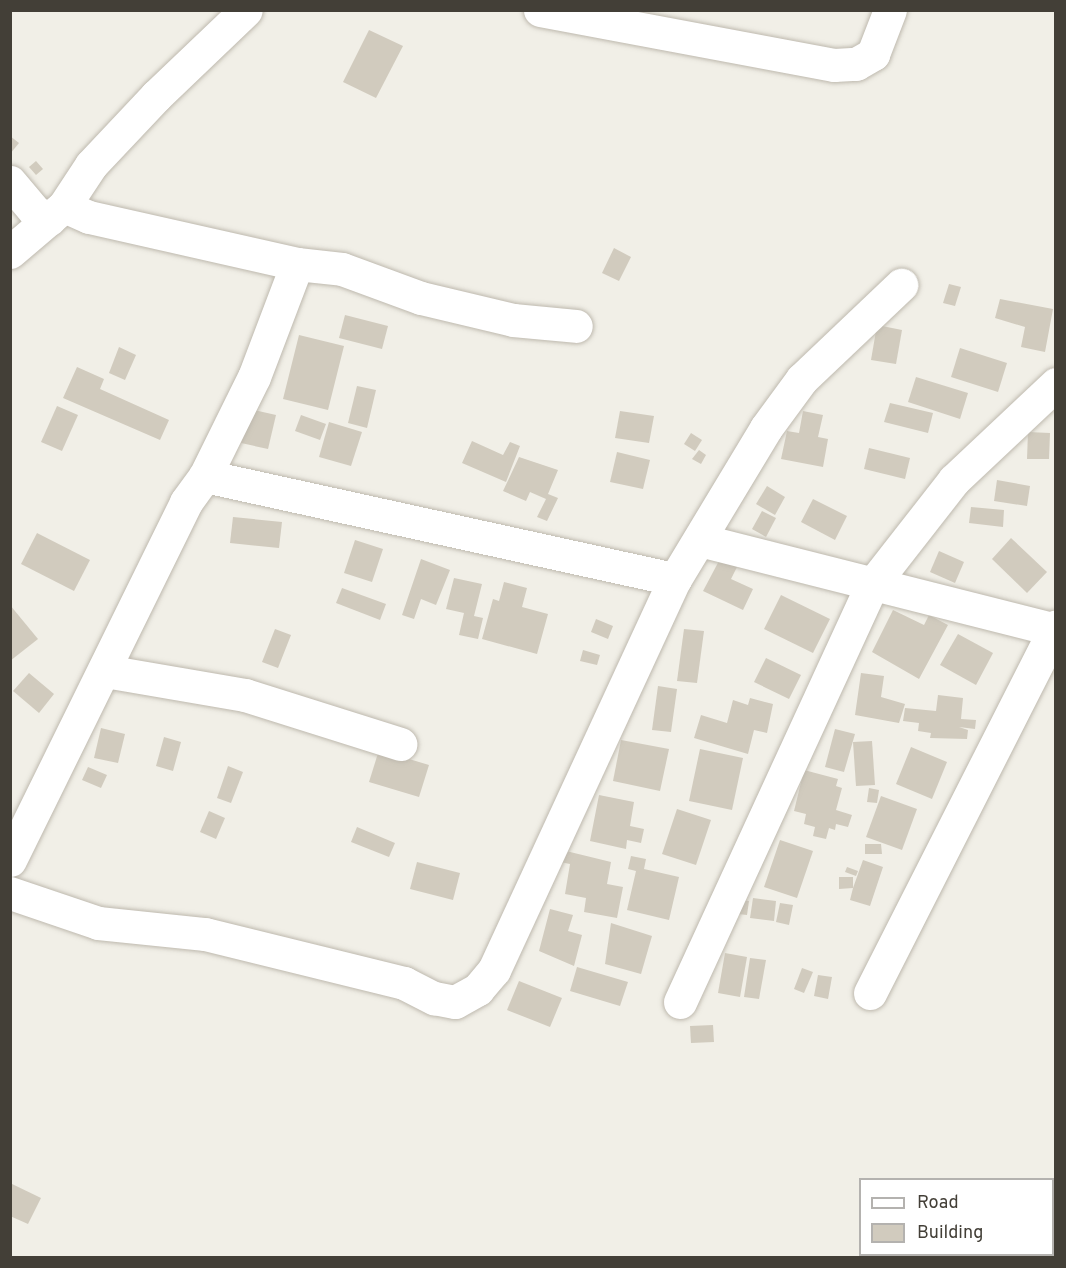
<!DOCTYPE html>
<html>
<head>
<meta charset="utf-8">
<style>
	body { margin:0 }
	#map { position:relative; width:1066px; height:1268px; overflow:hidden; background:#f1efe7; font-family:Overpass,sans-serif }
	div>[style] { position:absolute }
	.building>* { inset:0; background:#d1cbbe }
	.roads { filter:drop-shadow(0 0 2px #beb9ae) drop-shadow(0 0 2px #beb9ae) }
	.minor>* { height:33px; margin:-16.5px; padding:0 16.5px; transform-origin:16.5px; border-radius:16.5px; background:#fff }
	span { translate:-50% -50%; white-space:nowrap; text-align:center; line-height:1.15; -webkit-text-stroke:5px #fff; paint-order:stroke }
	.frame { position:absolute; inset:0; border:12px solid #433f37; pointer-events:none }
	.legend { position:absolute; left:859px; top:1178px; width:195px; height:78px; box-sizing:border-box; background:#fff; border:2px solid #b4b2af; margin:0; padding:8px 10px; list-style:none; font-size:18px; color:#433f37 }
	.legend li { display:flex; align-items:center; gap:12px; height:30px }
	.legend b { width:30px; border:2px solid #b4b2af }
</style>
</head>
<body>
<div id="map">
	<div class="building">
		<div style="clip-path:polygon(369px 30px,403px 46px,376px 98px,343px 82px)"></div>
		<div style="clip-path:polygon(10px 136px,19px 143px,10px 154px)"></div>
		<div style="clip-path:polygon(36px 161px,43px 169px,36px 175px,29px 167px)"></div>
		<div style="clip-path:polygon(614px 248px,631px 257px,619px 281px,602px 273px)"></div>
		<div style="clip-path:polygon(949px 284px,961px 287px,955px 306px,943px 303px)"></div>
		<div style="clip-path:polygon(1000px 299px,1053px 309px,1045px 352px,1021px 347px,1025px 327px,995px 318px)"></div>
		<div style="clip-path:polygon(345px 315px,388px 326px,382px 349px,339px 338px)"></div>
		<div style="clip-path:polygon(877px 325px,902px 330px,896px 364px,871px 360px)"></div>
		<div style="clip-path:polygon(299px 335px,344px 346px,328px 410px,283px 399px)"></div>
		<div style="clip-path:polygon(119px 347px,136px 355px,125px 380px,109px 373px)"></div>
		<div style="clip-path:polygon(960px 348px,1007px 363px,998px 392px,951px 377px)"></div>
		<div style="clip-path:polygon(77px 367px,104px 379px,100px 389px,169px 420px,160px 440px,63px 398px)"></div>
		<div style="clip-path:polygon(916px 377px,968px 393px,960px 419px,908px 402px)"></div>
		<div style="clip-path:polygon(357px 386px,376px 390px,367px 428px,348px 423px)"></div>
		<div style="clip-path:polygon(890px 403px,933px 413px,928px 433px,884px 422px)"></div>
		<div style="clip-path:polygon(57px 406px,78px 415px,62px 451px,41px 442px)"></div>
		<div style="clip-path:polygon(249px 409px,276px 415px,268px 449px,241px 443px)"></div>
		<div style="clip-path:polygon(620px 411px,654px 416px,649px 443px,615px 438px)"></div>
		<div style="clip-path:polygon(803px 411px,823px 415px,818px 437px,828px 439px,823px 467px,781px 459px,787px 431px,799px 433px)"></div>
		<div style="clip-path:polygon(301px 415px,326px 424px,320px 440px,295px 431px)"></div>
		<div style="clip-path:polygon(329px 422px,362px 432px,351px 466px,319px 457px)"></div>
		<div style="clip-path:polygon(1028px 432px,1050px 433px,1049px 459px,1027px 459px)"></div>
		<div style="clip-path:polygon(691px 433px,702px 440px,695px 451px,684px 444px)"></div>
		<div style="clip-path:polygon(472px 441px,503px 455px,510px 442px,520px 446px,506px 482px,462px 463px)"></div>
		<div style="clip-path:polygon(869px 448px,910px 458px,905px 479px,864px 469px)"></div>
		<div style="clip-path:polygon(699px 450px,706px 455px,701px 464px,692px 459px)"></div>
		<div style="clip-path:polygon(617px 452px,650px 460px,643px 489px,610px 482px)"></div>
		<div style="clip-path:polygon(519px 457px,558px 470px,548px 494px,558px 498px,547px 521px,537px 517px,546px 499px,530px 492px,526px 501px,503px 491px)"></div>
		<div style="clip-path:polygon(997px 480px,1030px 486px,1027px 506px,994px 501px)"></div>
		<div style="clip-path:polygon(767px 486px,785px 497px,775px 515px,756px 504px)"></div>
		<div style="clip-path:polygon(813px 499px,847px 516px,835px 540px,801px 522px)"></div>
		<div style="clip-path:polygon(971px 507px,1004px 510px,1003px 527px,969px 523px)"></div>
		<div style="clip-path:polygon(762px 511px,776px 518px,766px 537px,752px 529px)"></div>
		<div style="clip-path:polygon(233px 517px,282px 522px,279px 548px,230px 543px)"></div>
		<div style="clip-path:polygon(37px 533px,90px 560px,74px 591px,21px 564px)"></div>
		<div style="clip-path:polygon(1011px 538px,1047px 572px,1027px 593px,992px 559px)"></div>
		<div style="clip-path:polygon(355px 540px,383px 549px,372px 582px,344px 573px)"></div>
		<div style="clip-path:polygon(939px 551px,964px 562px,955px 583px,930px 572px)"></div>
		<div style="clip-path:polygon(421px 559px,450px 570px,436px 605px,421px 599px,414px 619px,402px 615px)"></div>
		<div style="clip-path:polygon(720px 559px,737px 567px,731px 579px,753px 589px,743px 610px,703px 591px)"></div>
		<div style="clip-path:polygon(454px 578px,482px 584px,474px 616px,483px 618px,478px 639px,459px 635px,464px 613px,446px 609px)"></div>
		<div style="clip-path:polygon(504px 582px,527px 588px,522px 607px,548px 614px,537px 654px,482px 639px,493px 599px,499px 601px)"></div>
		<div style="clip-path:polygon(342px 588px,386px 604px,380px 620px,336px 603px)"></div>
		<div style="clip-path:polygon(781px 595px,830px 619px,813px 653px,764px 629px)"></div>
		<div style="clip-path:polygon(10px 605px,38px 639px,10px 661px)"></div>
		<div style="clip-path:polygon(893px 610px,924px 625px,929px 615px,948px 625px,919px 679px,872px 652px)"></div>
		<div style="clip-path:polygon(596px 619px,613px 626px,608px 639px,591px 632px)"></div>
		<div style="clip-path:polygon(275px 629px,291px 635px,278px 668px,262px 662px)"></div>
		<div style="clip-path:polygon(684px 629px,704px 631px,697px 683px,677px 681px)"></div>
		<div style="clip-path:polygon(958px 634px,993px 653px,976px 685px,940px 665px)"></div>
		<div style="clip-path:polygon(583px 650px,600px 655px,597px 665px,580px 661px)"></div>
		<div style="clip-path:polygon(766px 658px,801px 675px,789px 699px,754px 682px)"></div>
		<div style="clip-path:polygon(29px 673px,54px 694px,39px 713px,13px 691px)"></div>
		<div style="clip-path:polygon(861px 673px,884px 676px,881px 697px,905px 704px,899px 723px,855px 715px)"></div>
		<div style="clip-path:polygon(658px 686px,677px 689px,671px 732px,652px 730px)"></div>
		<div style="clip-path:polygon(938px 695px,963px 698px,961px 719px,976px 720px,975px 729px,959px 727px,968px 730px,967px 739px,930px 738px,931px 733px,918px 731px,919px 723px,903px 721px,905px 708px,936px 711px)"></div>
		<div style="clip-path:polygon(750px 698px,773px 704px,767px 733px,754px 730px,748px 754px,694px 738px,701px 715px,727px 723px,733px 700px,748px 705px)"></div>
		<div style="clip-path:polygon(101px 728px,125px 734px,118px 763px,94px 758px)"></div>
		<div style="clip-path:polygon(835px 729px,855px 734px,844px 772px,825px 767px)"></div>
		<div style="clip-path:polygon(164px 737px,181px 742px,173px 771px,156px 766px)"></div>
		<div style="clip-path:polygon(621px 740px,669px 749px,660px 791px,613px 781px)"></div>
		<div style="clip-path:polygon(872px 741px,875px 785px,856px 786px,853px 742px)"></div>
		<div style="clip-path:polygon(911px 747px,947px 762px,932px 799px,896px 784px)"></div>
		<div style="clip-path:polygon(700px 749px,743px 758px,732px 810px,689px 801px)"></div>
		<div style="clip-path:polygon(379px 750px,429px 765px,419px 797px,369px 782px)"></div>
		<div style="clip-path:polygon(228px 766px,243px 772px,231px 803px,217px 798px)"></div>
		<div style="clip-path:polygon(88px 767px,107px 775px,101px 788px,82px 780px)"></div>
		<div style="clip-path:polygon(804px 770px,838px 779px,836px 786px,842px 788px,836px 810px,852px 815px,848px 827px,836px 824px,835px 830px,829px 828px,826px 839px,813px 836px,815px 827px,804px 824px,806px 814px,794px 811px)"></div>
		<div style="clip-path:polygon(869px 788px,879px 790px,877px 803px,867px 802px)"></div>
		<div style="clip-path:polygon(599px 795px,634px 802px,630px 826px,644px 829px,641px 843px,627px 840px,626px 849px,590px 841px)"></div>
		<div style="clip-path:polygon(881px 796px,917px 809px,902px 850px,866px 837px)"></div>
		<div style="clip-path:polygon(677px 809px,711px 820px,696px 865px,662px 854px)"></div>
		<div style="clip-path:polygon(209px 811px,225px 818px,216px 839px,200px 832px)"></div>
		<div style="clip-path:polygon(357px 827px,395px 843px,389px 857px,351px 842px)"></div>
		<div style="clip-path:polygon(780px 840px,813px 851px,797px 898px,764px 887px)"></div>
		<div style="clip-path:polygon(865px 844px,881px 844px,882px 854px,865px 854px)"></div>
		<div style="clip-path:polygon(562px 850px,611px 862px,607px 884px,623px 887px,617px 918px,584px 912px,586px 898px,565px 894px,570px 864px,560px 862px)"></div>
		<div style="clip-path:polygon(631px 856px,646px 859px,644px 869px,679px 877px,669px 920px,627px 910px,636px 871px,628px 869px)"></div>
		<div style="clip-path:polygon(863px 860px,883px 867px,870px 906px,850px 900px,853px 888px,839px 889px,839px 877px,853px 877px,853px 888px)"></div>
		<div style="clip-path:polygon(417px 862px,460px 873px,453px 900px,410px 889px)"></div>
		<div style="clip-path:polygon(847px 867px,858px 871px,856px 876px,845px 872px)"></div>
		<div style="clip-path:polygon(753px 898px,776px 901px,774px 921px,750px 918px)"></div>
		<div style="clip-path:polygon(732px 899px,749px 901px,747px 915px,730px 913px)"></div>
		<div style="clip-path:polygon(780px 903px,793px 905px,789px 925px,776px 922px)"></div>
		<div style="clip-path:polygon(550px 909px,573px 915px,568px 931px,582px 935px,574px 966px,539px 951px)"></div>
		<div style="clip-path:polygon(611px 923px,652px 936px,641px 974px,605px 964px)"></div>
		<div style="clip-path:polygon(725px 953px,747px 957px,740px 997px,718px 993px)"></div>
		<div style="clip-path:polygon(750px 958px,766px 960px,759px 999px,744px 997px)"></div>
		<div style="clip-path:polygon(577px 967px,628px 982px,620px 1006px,570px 991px)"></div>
		<div style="clip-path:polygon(802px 968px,813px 972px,804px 993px,794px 989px)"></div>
		<div style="clip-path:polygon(818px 975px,832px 977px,828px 999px,814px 996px)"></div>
		<div style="clip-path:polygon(519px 981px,562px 998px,550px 1027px,507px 1010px)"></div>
		<div style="clip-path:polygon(713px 1025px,714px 1042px,691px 1043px,690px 1026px)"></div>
		<div style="clip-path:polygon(10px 1183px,41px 1198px,28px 1224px,10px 1216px)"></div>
	</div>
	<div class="roads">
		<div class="minor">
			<div style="left:540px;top:10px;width:299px;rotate:10.6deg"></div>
			<div style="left:834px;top:65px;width:22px;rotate:-3deg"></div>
			<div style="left:856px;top:64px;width:20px;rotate:-30deg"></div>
			<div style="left:873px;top:54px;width:47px;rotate:-68.9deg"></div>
			<div style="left:10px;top:182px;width:39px;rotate:50deg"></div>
			<div style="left:35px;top:212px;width:16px;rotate:27deg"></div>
			<div style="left:64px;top:206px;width:27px;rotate:24deg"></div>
			<div style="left:89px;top:217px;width:213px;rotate:12.7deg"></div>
			<div style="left:297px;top:264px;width:45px;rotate:6.3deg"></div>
			<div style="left:342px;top:269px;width:84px;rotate:20.2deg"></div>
			<div style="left:421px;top:298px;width:95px;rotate:13.4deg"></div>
			<div style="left:513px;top:320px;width:63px;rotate:5.4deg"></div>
			<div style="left:10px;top:252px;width:71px;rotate:-40.4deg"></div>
			<div style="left:64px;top:206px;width:49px;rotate:-56.6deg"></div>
			<div style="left:91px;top:165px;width:95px;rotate:-46.7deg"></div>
			<div style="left:156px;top:96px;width:124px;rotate:-43.7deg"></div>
			<div style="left:205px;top:476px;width:481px;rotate:12.4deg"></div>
			<div style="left:700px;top:540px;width:367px;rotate:14.2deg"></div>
			<div style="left:105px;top:671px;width:142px;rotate:9.7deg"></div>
			<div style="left:245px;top:695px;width:163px;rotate:17.5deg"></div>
			<div style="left:10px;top:860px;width:399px;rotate:-63.8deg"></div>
			<div style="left:186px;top:502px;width:32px;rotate:-54deg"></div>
			<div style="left:205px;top:476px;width:110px;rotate:-63.7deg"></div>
			<div style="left:254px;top:377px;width:121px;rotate:-69.2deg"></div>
			<div style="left:10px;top:893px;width:93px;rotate:18.8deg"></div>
			<div style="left:98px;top:923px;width:108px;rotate:5.9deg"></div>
			<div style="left:205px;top:934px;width:205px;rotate:13.8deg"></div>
			<div style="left:404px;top:983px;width:34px;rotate:27deg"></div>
			<div style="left:434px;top:998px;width:21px;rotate:11deg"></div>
			<div style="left:455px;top:1002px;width:26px;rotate:-29deg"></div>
			<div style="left:478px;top:989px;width:25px;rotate:-50deg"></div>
			<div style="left:494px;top:970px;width:431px;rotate:-65.2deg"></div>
			<div style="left:675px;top:579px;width:176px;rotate:-58.9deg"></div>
			<div style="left:766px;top:428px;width:61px;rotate:-53.7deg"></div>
			<div style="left:802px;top:379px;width:137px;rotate:-43.5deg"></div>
			<div style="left:870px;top:993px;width:411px;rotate:-63.1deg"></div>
			<div style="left:680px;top:1002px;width:459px;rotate:-65.3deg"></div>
			<div style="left:872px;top:585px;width:133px;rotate:-52deg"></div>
			<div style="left:954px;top:480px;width:140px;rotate:-43.3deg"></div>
		</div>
	</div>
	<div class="frame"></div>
	<ul class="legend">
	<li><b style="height:8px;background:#fff"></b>Road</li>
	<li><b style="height:16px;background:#d1cbbe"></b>Building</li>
	</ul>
</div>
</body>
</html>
